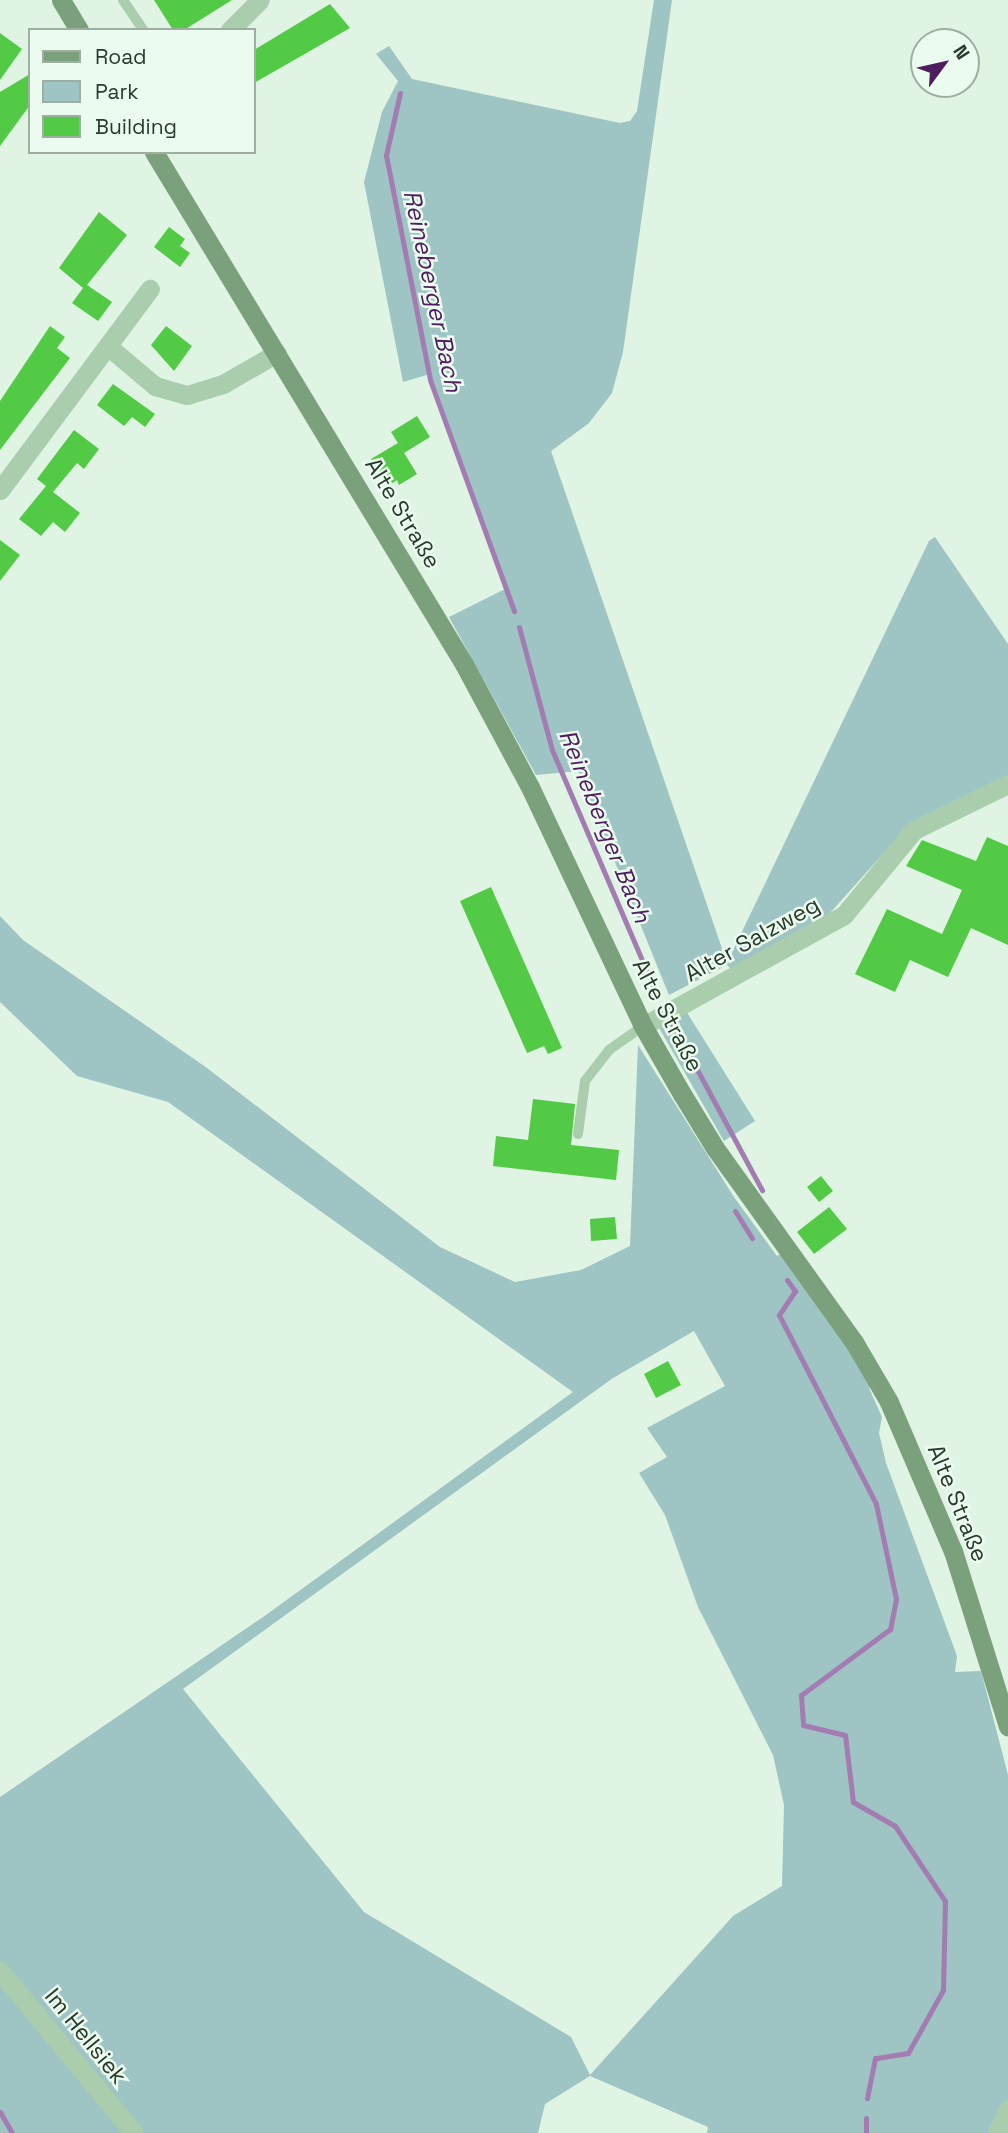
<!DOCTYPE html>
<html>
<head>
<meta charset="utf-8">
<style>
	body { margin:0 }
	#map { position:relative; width:1008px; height:2133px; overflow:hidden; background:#dff4e3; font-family:"Space Grotesk",sans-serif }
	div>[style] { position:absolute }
	.green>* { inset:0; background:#9ec4c4 }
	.stream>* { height:5px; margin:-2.5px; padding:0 2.5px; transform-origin:2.5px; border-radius:2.5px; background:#a37cb2 }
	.building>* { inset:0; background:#52ca46 }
	.service>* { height:10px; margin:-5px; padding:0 5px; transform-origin:5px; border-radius:5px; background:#aacdae }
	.minor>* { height:19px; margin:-9.5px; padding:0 9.5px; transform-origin:9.5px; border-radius:9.5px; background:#aacdae }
	.secondary>* { height:19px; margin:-9.5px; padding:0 9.5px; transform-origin:9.5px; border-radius:9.5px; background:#7ba17c }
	span { translate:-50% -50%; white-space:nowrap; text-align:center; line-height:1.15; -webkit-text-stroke:5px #ecfbef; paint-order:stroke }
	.street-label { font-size:23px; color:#2a3a2a }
	.water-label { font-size:24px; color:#4d1d5e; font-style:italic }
	.legend { position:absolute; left:28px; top:28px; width:228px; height:126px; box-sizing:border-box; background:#ecfbef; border:2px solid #9eaea0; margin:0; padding:9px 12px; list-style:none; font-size:21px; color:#2a3a2a }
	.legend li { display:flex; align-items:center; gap:14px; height:35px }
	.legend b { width:35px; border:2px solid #9eaea0 }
	.north { position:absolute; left:910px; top:28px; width:70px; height:70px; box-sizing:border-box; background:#ecfbef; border:2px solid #9eaea0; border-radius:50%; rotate:57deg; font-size:19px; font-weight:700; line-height:28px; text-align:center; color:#2a3a2a }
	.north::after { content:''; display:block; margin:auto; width:24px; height:32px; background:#4d1d5e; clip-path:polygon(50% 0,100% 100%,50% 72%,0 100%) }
</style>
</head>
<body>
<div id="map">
	<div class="green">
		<div style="clip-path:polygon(654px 0,672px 0,623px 352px,612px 393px,589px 423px,551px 451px,727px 963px,929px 541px,935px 537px,1008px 644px,1008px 779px,900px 835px,830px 913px,732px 970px,727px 965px,669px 995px,578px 771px,536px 775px,449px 617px,505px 589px,430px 374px,403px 382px,364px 182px,382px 112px,398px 81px,376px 54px,389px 46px,412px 79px,620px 123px,630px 121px,637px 111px)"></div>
		<div style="clip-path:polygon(evenodd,0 916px,23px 940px,207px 1068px,440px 1247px,515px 1282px,581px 1270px,630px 1246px,638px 1045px,734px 1197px,777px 1256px,794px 1245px,884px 1377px,869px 1388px,882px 1417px,879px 1433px,886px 1463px,957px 1656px,955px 1672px,981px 1671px,1008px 1775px,1008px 2133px,707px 2133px,708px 2127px,590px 2076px,545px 2104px,538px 2133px,0 2133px,0 1797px,266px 1615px,573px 1392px,168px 1102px,77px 1076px,0 1002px,0 916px,694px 1331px,725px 1386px,647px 1428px,667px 1457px,639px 1473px,665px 1515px,698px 1607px,773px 1755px,784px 1805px,782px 1886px,733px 1916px,590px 2075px,571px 2037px,364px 1912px,183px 1689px,613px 1378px,694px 1331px)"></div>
		<div style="clip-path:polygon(686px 1011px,755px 1121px,724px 1141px,658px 1026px)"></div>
	</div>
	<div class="stream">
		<div style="left:400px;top:93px;width:64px;rotate:102.7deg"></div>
		<div style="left:386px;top:155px;width:229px;rotate:78.9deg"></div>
		<div style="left:430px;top:380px;width:246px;rotate:70deg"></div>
		<div style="left:519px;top:627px;width:127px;rotate:75deg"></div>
		<div style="left:552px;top:750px;width:267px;rotate:66.8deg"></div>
		<div style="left:672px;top:1023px;width:190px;rotate:61.7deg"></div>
		<div style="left:735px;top:1211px;width:32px;rotate:58deg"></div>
		<div style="left:787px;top:1280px;width:14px;rotate:54deg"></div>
		<div style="left:795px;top:1291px;width:29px;rotate:124deg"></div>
		<div style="left:779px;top:1315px;width:212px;rotate:62.8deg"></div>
		<div style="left:876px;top:1504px;width:97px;rotate:78.1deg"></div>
		<div style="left:896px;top:1599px;width:31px;rotate:101deg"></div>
		<div style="left:890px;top:1629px;width:111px;rotate:143.4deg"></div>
		<div style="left:801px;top:1695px;width:30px;rotate:86deg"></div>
		<div style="left:803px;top:1725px;width:43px;rotate:13.4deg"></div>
		<div style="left:845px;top:1735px;width:67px;rotate:83.2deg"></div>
		<div style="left:853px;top:1802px;width:48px;rotate:29.7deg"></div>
		<div style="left:895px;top:1826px;width:90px;rotate:56.3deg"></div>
		<div style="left:945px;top:1901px;width:89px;rotate:91.3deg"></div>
		<div style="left:943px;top:1990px;width:72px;rotate:119.1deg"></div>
		<div style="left:908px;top:2053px;width:33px;rotate:171deg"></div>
		<div style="left:875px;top:2058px;width:41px;rotate:101.3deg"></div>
		<div style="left:0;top:2112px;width:24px;rotate:60deg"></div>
		<div style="left:866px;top:2133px;width:15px;rotate:-90deg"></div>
	</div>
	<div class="building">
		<div style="clip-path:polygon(154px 0,232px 0,184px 30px,173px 30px)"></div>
		<div style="clip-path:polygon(330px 4px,350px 28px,254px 83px,254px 50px)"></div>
		<div style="clip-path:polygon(0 33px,22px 49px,0 80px)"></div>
		<div style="clip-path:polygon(30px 74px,30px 105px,0 146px,0 92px)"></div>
		<div style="clip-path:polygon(99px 212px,127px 235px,87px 285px,112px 302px,98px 321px,72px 303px,83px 288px,59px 268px)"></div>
		<div style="clip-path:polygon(169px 227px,185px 239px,180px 246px,190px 253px,180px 267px,154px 247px)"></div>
		<div style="clip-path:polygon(50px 326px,65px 337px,57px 348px,70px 358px,0 450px,0 401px)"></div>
		<div style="clip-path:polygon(166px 326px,192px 346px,174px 371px,151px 345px)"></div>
		<div style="clip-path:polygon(113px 384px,155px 414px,145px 427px,132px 417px,124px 426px,97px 405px)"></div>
		<div style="clip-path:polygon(417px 416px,430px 437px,404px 453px,391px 432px)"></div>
		<div style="clip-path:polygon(74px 430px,99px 449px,84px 469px,77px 463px,53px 492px,80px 513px,65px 532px,53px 522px,41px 536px,19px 519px,46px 486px,37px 479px)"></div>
		<div style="clip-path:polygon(398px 443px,417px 474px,399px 485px,397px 480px,388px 486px,371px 459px)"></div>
		<div style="clip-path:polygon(0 540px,20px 555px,0 581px)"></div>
		<div style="clip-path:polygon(987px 837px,1008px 846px,1008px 945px,971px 928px,948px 977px,910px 960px,895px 992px,855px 974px,887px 909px,942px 934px,962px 890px,906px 866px,922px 840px,976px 861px)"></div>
		<div style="clip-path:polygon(491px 887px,562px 1048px,548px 1054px,544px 1046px,527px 1053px,460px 901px)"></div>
		<div style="clip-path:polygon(533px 1099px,575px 1104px,571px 1145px,619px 1150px,616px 1180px,493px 1166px,496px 1136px,528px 1140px)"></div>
		<div style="clip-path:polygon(821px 1176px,833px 1191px,819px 1202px,807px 1187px)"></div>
		<div style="clip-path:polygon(829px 1207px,847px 1229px,814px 1254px,797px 1232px)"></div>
		<div style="clip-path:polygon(615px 1217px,617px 1239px,591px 1241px,590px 1219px)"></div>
		<div style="clip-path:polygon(668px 1361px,681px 1385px,656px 1398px,644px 1374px)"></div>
	</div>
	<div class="service">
		<div style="left:123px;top:0;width:36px;rotate:56deg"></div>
		<div style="left:578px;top:1134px;width:53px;rotate:-82.5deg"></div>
		<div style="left:585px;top:1081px;width:39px;rotate:-52deg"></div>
		<div style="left:609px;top:1050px;width:42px;rotate:-35.2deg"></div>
	</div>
	<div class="minor">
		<div style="left:230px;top:30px;width:42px;rotate:-45deg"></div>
		<div style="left:110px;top:348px;width:59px;rotate:40.2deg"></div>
		<div style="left:155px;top:386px;width:33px;rotate:16deg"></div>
		<div style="left:187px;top:395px;width:38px;rotate:-17deg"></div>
		<div style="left:223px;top:384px;width:62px;rotate:-29.9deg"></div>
		<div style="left:0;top:490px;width:251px;rotate:-53.3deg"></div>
		<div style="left:643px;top:1026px;width:230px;rotate:-28.9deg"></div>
		<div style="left:844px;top:915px;width:110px;rotate:-50.5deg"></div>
		<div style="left:914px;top:830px;width:105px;rotate:-26.1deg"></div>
		<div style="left:0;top:1971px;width:210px;rotate:50.4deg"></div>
		<div style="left:997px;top:2133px;width:26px;rotate:-65deg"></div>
	</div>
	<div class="secondary">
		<div style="left:61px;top:0;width:35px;rotate:59deg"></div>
		<div style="left:154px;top:152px;width:599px;rotate:58.81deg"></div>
		<div style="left:464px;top:664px;width:140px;rotate:61.8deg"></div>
		<div style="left:530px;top:787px;width:264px;rotate:64.7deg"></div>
		<div style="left:643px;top:1026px;width:78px;rotate:60.2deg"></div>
		<div style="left:682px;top:1094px;width:63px;rotate:58.6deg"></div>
		<div style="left:715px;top:1148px;width:239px;rotate:54.4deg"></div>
		<div style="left:854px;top:1342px;width:69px;rotate:59.7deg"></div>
		<div style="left:889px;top:1402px;width:162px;rotate:66.8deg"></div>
		<div style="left:953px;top:1551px;width:184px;rotate:72.6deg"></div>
	</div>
	<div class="street-label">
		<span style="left:403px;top:513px;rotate:59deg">Alte Straße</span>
		<span style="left:752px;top:939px;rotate:-29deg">Alter Salzweg</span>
		<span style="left:668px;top:1015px;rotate:62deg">Alte Straße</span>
		<span style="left:958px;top:1503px;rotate:68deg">Alte Straße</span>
		<span style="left:86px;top:2036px;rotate:51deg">Im Hellsiek</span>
	</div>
	<div class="water-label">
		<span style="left:433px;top:291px;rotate:78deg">Reineberger Bach</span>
		<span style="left:605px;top:826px;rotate:68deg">Reineberger Bach</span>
	</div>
	<ul class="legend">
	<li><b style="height:9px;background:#7ba17c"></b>Road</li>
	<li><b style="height:19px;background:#9ec4c4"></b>Park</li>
	<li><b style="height:19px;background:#52ca46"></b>Building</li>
	</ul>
	<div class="north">N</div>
</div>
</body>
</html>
